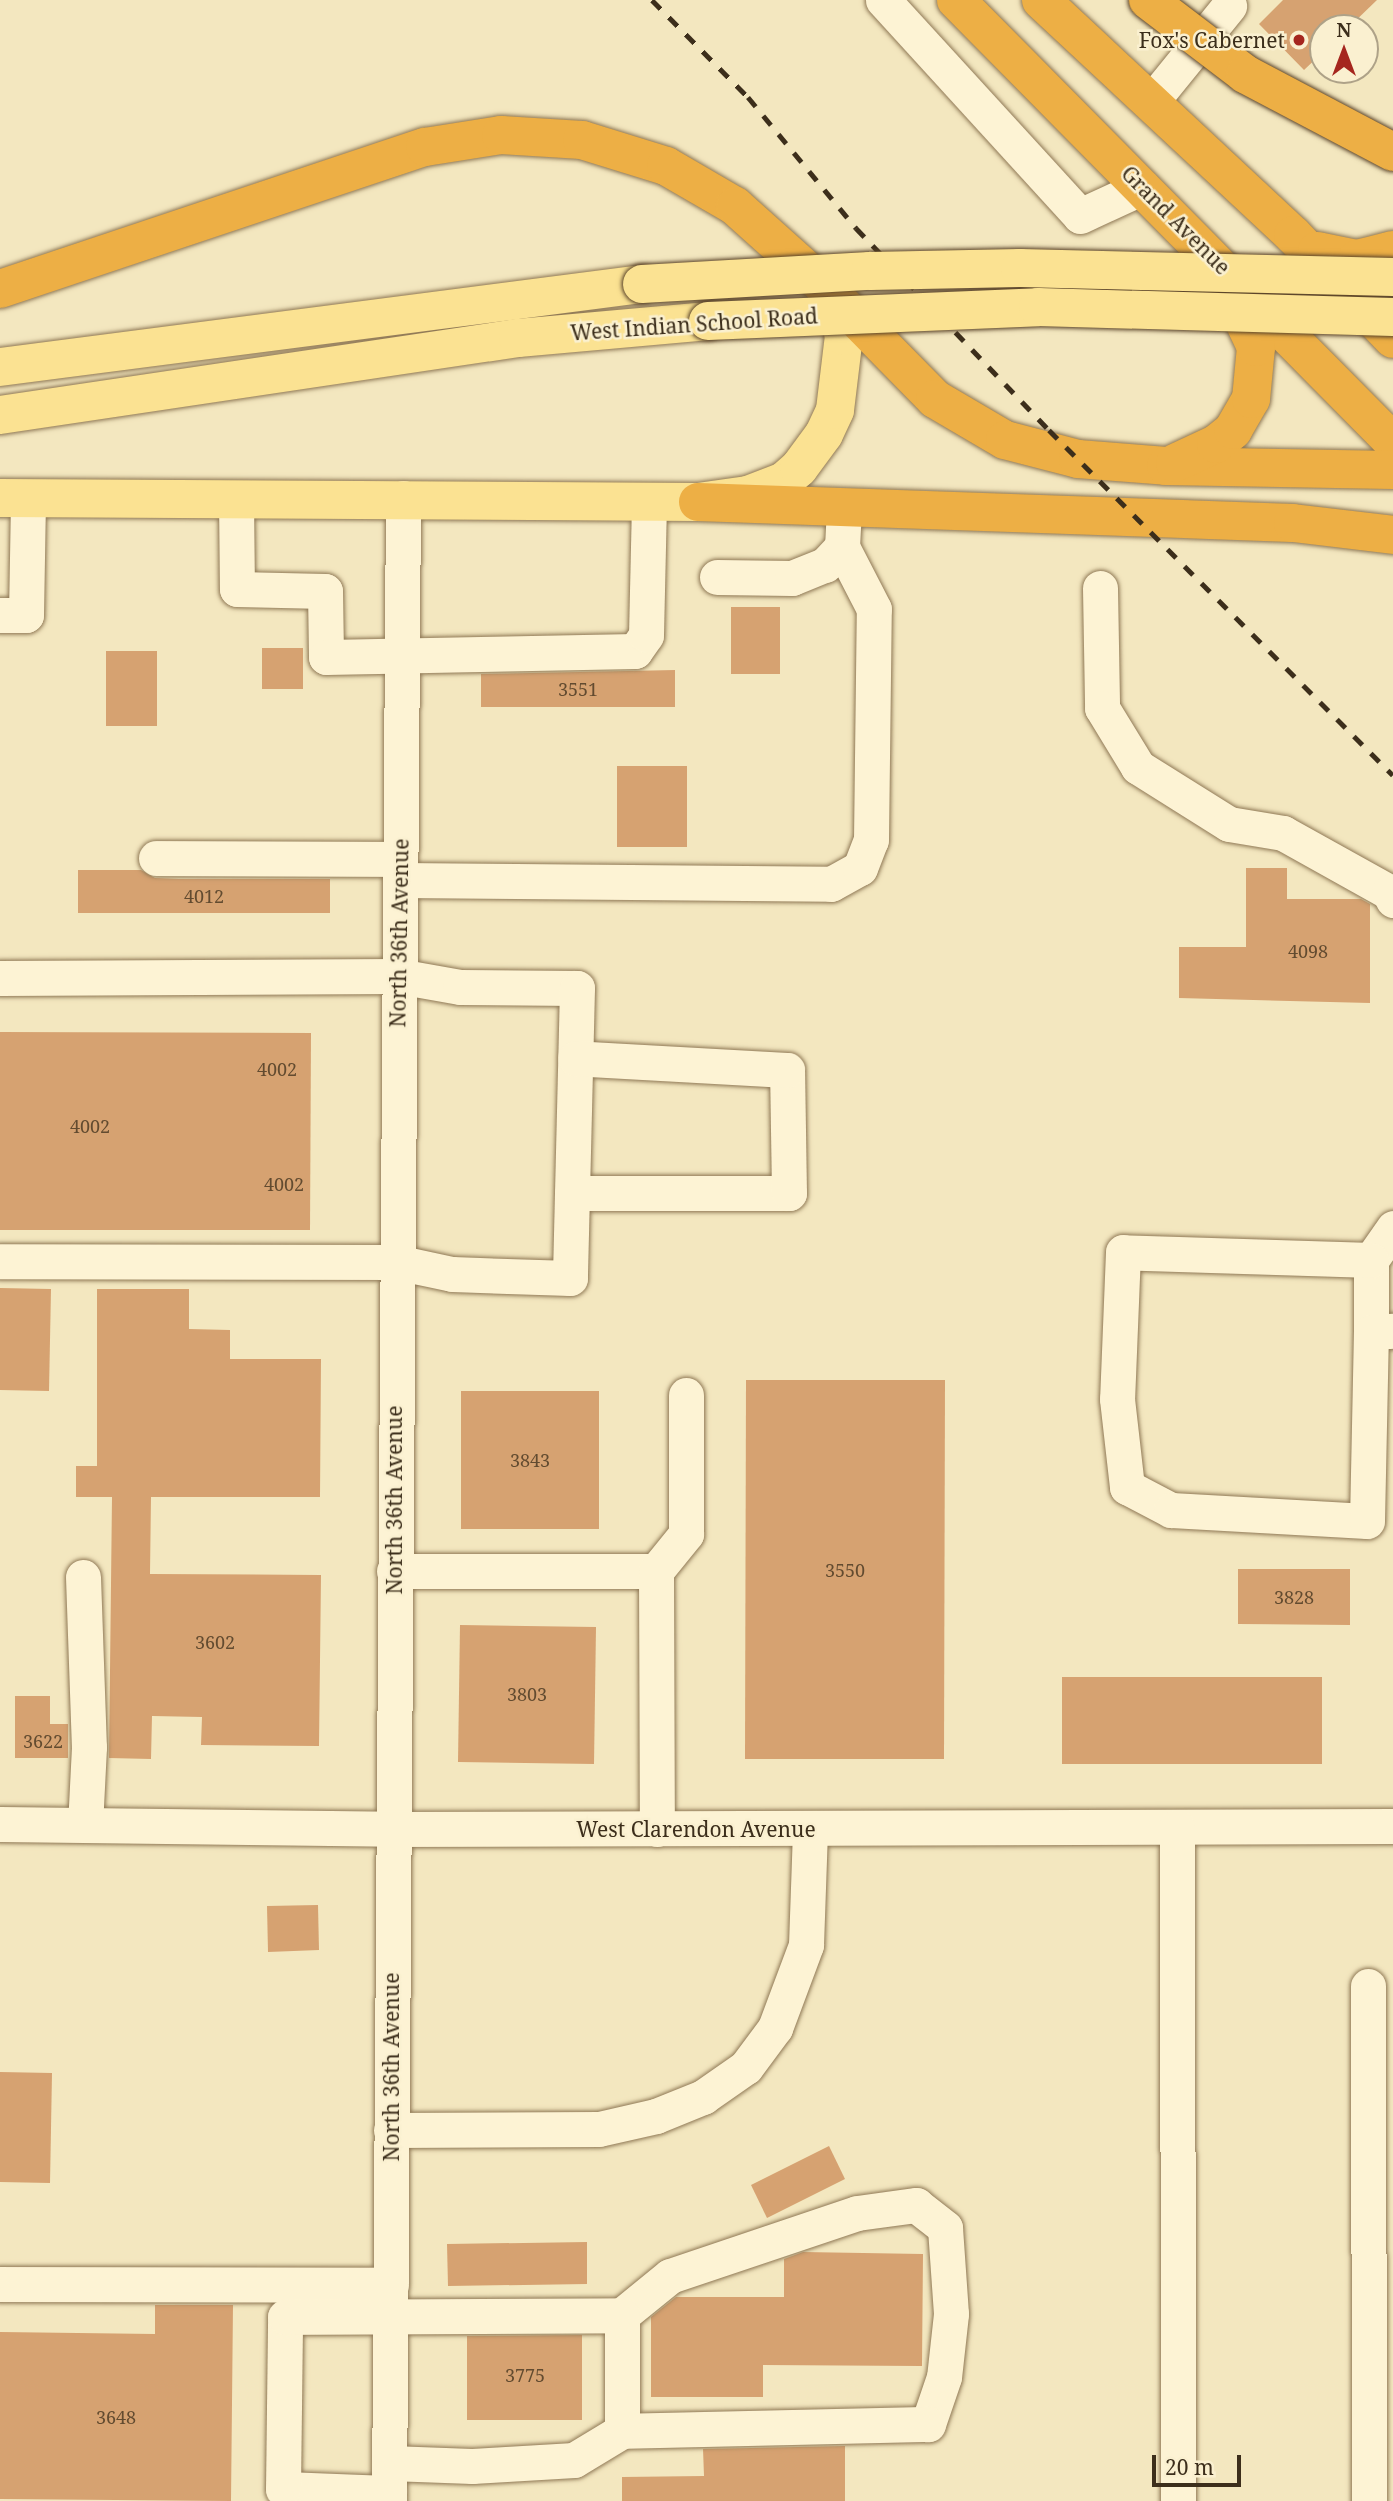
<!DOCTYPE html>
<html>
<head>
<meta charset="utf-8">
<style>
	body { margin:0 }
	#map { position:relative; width:1393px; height:2501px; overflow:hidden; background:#f3e7bf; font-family:"Noto Serif",serif }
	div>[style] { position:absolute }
	.building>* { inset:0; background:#d6a271 }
	.roads { filter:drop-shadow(0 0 2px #8f7855) drop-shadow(0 0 2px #8f7855) }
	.minor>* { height:35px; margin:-17.5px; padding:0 17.5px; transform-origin:17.5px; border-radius:17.5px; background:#fdf3d4 }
	.major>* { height:38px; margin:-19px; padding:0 19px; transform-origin:19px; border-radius:19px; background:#fbe292 }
	.highway>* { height:38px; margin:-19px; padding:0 19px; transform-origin:19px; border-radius:19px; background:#edaf45 }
	.rail>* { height:5px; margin-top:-2.5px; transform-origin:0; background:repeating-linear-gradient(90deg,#3c2e1b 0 12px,transparent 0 24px) }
	.bridges { filter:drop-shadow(0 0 2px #5c452a) drop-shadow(0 0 2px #5c452a) }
	.major-bridge>* { height:38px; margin:-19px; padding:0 19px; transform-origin:19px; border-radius:19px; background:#fbe292 }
	.highway-bridge>* { height:38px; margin:-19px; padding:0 19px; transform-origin:19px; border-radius:19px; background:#edaf45 }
	.dots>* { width:19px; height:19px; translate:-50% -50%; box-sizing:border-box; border:4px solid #faf0d0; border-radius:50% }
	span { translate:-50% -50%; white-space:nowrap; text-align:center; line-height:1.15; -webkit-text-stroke:5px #faf0d0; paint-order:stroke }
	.number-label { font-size:18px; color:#624b30 }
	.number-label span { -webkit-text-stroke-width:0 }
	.poi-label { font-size:21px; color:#3c2e1b }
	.right { translate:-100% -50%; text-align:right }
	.street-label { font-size:21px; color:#3c2e1b }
	.north { position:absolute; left:1309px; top:14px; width:70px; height:70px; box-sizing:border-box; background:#faf0d0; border:2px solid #aea288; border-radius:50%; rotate:0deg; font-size:19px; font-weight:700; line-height:28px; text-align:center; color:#3c2e1b }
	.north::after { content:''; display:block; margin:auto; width:24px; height:32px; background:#a5261e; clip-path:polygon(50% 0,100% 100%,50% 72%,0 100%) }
	.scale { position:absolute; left:1152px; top:2455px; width:89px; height:32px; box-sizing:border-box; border:4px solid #3c2e1b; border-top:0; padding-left:9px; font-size:21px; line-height:24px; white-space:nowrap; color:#3c2e1b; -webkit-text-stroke:5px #faf0d0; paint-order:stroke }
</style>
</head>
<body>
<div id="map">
	<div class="building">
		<div style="clip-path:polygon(1283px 0,1377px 0,1348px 28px,1323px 28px,1323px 52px,1304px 70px,1259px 24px)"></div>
		<div style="clip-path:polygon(731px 607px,780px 607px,780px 674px,731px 674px)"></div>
		<div style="clip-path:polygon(262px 648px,303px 648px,303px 689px,262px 689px)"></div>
		<div style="clip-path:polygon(106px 651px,157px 651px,157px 726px,106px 726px)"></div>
		<div style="clip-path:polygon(675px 670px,675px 707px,481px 707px,481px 674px)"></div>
		<div style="clip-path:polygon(617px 766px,687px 766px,687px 847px,617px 847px)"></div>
		<div style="clip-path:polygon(1246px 868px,1287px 868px,1287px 899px,1361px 899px,1370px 904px,1370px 1003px,1179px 998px,1179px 947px,1246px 947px)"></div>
		<div style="clip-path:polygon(78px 870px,141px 870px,155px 878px,179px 879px,330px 879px,330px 913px,78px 913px)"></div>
		<div style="clip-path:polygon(0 1032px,311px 1033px,310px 1230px,0 1230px)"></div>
		<div style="clip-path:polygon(0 1288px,51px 1289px,49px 1391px,0 1390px)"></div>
		<div style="clip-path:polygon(97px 1289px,189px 1289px,189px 1329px,230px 1330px,230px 1359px,321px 1359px,320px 1497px,151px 1497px,150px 1574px,321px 1575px,319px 1746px,201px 1745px,202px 1717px,152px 1716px,151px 1759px,109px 1758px,112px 1497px,76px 1497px,76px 1466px,97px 1466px)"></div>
		<div style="clip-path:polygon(746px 1380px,945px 1380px,944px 1759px,745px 1759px)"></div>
		<div style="clip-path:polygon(461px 1391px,599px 1391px,599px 1529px,461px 1529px)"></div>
		<div style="clip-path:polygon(1238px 1569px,1350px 1569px,1350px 1625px,1238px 1624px)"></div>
		<div style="clip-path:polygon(460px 1625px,596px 1627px,594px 1764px,458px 1762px)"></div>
		<div style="clip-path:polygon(1062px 1677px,1322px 1677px,1322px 1764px,1062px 1764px)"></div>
		<div style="clip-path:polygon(15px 1696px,50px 1696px,50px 1724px,68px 1724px,68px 1758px,15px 1758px)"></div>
		<div style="clip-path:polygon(318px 1905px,319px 1950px,268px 1952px,267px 1906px)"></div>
		<div style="clip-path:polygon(0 2072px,52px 2073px,50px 2183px,0 2182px)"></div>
		<div style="clip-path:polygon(829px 2146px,845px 2179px,767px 2218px,751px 2185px)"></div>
		<div style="clip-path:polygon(587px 2242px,587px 2284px,448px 2286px,447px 2244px)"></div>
		<div style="clip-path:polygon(803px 2252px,923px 2254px,922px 2366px,763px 2365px,763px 2397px,651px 2397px,651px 2317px,676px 2297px,784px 2297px,784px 2259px)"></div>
		<div style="clip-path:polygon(155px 2305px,233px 2305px,231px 2501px,0 2499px,0 2332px,155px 2334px)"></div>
		<div style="clip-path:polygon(582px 2335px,582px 2420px,467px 2420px,467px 2336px)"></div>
		<div style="clip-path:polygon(845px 2446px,845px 2501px,622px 2501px,622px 2477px,704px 2476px,703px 2449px)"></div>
	</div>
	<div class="roads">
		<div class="minor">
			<div style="left:883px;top:0;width:292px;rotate:47.6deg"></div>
			<div style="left:1080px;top:216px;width:69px;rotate:-24.7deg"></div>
			<div style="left:1151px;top:102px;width:124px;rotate:-50.9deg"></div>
			<div style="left:236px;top:498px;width:91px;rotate:89.4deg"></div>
			<div style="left:237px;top:589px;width:88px;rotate:1.3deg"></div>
			<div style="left:325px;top:591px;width:66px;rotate:89.1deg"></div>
			<div style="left:326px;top:657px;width:309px;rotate:-1.1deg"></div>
			<div style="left:635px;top:651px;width:19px;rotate:-55deg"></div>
			<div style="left:646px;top:635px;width:134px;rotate:-88.7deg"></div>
			<div style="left:717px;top:577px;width:75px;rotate:0.8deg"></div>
			<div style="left:792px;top:578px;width:35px;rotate:-22deg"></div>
			<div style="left:825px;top:565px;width:25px;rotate:-47deg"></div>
			<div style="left:842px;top:547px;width:22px;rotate:-87deg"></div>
			<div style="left:1100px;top:588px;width:120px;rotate:89deg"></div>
			<div style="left:1102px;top:708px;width:69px;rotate:58.6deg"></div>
			<div style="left:1138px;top:767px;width:107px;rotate:32.1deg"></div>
			<div style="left:1229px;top:824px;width:55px;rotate:9.5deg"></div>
			<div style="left:1283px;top:833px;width:121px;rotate:29.1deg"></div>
			<div style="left:1389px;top:892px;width:9px;rotate:63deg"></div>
			<div style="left:0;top:615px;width:26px"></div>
			<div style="left:26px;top:615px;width:117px;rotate:-89deg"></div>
			<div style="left:156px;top:858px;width:243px;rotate:0.2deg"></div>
			<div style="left:400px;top:880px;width:431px;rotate:0.5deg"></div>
			<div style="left:831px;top:884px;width:33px;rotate:-29deg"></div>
			<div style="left:860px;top:868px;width:30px;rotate:-69deg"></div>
			<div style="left:871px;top:840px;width:231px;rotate:-89.3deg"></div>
			<div style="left:874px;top:609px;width:70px;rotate:-117.3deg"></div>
			<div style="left:0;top:978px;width:398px;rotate:-0.3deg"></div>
			<div style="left:398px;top:976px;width:63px;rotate:10.1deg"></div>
			<div style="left:460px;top:987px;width:117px;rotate:0.5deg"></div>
			<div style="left:577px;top:988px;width:290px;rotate:91.4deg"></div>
			<div style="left:570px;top:1278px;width:118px;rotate:-178.1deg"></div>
			<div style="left:452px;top:1274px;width:57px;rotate:-167.9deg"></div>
			<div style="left:396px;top:1262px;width:396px;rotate:-179.9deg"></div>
			<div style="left:572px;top:1193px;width:217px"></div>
			<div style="left:789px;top:1193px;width:123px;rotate:-90.9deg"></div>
			<div style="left:787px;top:1070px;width:212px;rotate:-176.8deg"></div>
			<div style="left:1371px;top:1260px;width:39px;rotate:-55deg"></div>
			<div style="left:1371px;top:1332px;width:72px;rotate:-90deg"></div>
			<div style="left:1371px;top:1260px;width:248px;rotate:-178.2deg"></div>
			<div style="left:1123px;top:1252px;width:147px;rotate:92.3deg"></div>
			<div style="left:1117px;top:1399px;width:89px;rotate:83.5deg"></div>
			<div style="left:1127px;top:1487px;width:50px;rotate:27.6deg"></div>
			<div style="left:1171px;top:1510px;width:196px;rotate:3.2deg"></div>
			<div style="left:1367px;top:1521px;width:189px;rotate:-88.8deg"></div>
			<div style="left:1371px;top:1332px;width:22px;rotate:-3deg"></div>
			<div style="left:394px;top:1571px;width:262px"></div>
			<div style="left:656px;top:1571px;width:258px;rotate:89.8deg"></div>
			<div style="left:656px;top:1571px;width:48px;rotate:-51deg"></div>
			<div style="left:686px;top:1534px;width:139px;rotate:-90deg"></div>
			<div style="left:83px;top:1577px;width:170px;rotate:88deg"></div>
			<div style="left:89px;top:1747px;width:78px;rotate:92.9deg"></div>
			<div style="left:0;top:1824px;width:392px;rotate:0.7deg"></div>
			<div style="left:392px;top:1829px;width:1001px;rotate:-0.17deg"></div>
			<div style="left:1177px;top:1827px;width:674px;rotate:89.91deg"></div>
			<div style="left:1368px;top:1986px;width:515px;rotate:89.89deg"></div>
			<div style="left:391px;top:2130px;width:208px;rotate:-0.3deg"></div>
			<div style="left:599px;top:2129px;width:58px;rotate:-12.8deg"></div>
			<div style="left:656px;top:2116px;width:51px;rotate:-22deg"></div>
			<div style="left:703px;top:2097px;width:52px;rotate:-34.9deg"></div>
			<div style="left:746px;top:2067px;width:49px;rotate:-53.4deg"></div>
			<div style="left:775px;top:2028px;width:89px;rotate:-69.5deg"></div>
			<div style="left:806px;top:1945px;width:116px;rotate:-88deg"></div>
			<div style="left:0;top:2284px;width:391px;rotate:0.1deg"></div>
			<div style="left:622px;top:2315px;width:62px;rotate:-39.1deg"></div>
			<div style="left:670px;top:2276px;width:197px;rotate:-18.6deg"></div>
			<div style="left:857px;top:2213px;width:60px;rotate:-7.7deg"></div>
			<div style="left:916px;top:2205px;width:37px;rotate:38deg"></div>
			<div style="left:945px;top:2228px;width:86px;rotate:86deg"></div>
			<div style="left:951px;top:2314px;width:63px;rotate:96.3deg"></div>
			<div style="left:944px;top:2377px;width:50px;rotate:108.8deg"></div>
			<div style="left:928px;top:2424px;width:306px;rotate:178.7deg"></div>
			<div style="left:389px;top:2493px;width:106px;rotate:-177.8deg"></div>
			<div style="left:283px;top:2489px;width:172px;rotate:-89.3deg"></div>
			<div style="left:285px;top:2317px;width:337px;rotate:-0.3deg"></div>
			<div style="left:622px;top:2315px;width:116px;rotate:90deg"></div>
			<div style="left:622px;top:2431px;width:56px;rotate:148.9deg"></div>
			<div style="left:574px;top:2460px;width:102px;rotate:176.6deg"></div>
			<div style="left:472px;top:2466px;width:82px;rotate:-177.9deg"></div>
			<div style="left:389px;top:2501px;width:2003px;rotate:-89.6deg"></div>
		</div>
		<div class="major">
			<div style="left:0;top:367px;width:647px;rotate:-7.37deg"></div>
			<div style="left:0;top:415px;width:524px;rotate:-8.46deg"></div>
			<div style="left:518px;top:338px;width:191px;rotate:-5.1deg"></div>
			<div style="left:0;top:498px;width:698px;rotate:0.33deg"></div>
			<div style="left:698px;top:502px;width:50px;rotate:-8deg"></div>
			<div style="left:748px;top:495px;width:39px;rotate:-21deg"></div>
			<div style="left:784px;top:481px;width:20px;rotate:-41deg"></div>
			<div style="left:799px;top:468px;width:42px;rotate:-53.7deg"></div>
			<div style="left:824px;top:434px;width:26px;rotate:-65deg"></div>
			<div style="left:835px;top:410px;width:75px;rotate:-83.1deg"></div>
			<div style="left:844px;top:336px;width:25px;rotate:-104deg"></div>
			<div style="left:838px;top:312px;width:29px;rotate:-119deg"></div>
		</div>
		<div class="highway">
			<div style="left:956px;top:0;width:622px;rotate:45.33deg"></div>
			<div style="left:1041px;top:0;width:345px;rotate:43deg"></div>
			<div style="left:1293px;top:235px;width:144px;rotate:46.1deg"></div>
			<div style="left:1317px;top:251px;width:41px;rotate:11.3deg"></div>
			<div style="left:1357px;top:259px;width:37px;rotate:-14deg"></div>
			<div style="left:0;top:289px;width:448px;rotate:-18.5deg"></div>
			<div style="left:425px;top:147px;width:77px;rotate:-9deg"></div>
			<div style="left:501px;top:135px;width:81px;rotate:3.5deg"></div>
			<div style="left:582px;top:140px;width:88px;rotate:17.2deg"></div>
			<div style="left:666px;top:166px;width:80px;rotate:30.1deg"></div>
			<div style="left:735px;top:206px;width:118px;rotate:41.9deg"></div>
			<div style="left:823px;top:285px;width:160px;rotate:45.5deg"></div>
			<div style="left:935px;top:399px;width:81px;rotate:30.4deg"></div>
			<div style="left:1005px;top:440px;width:75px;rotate:14.6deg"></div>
			<div style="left:1078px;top:459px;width:88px;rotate:4.5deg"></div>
			<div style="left:1166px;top:466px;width:227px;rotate:1deg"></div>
			<div style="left:1175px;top:463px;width:45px;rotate:-24.9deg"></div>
			<div style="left:1216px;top:444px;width:22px;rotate:-39deg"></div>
			<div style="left:1233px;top:430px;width:36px;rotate:-60deg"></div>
			<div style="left:1251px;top:399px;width:52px;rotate:-84.5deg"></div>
			<div style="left:1256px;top:347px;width:63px;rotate:-115.3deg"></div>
			<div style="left:698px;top:502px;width:595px;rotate:2.02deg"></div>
			<div style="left:1293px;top:523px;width:101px;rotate:6.8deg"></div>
		</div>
	</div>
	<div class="rail">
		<div style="left:652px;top:0;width:136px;rotate:45.3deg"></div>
		<div style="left:748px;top:97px;width:170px;rotate:50.5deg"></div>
		<div style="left:856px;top:228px;width:279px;rotate:46.3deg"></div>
		<div style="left:1049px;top:430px;width:487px;rotate:45.1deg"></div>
	</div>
	<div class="bridges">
		<div class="major-bridge">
			<div style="left:642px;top:284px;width:228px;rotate:-3.3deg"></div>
			<div style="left:870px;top:271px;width:150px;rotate:-1.1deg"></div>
			<div style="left:1020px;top:268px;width:373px;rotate:1.4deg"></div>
			<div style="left:708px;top:321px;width:330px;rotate:-2.4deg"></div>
			<div style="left:1038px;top:307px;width:355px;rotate:1.6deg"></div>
		</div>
		<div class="highway-bridge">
			<div style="left:1148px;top:0;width:122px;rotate:37.3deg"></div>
			<div style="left:1245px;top:74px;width:167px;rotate:27.8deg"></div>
		</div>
	</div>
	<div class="dots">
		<div style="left:1299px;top:40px;background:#a5261e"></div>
	</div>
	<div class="number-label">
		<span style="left:578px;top:689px">3551</span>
		<span style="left:204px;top:896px">4012</span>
		<span style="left:1308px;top:951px">4098</span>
		<span style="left:277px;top:1069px">4002</span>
		<span style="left:90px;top:1126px">4002</span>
		<span style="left:284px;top:1184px">4002</span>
		<span style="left:530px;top:1460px">3843</span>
		<span style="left:845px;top:1570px">3550</span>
		<span style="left:1294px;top:1597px">3828</span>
		<span style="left:215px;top:1642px">3602</span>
		<span style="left:527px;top:1694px">3803</span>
		<span style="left:43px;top:1741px">3622</span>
		<span style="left:525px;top:2375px">3775</span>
		<span style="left:116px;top:2417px">3648</span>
	</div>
	<div class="poi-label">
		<span class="right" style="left:1285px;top:40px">Fox's Cabernet</span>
	</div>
	<div class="street-label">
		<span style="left:1176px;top:220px;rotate:45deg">Grand Avenue</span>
		<span style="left:694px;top:324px;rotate:-4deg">West Indian School Road</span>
		<span style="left:399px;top:933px;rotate:-89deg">North 36th Avenue</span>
		<span style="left:394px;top:1500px;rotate:-90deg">North 36th Avenue</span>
		<span style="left:696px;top:1829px">West Clarendon Avenue</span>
		<span style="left:391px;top:2067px;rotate:-90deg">North 36th Avenue</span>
	</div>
	<div class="north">N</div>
	<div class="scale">20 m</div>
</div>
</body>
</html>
